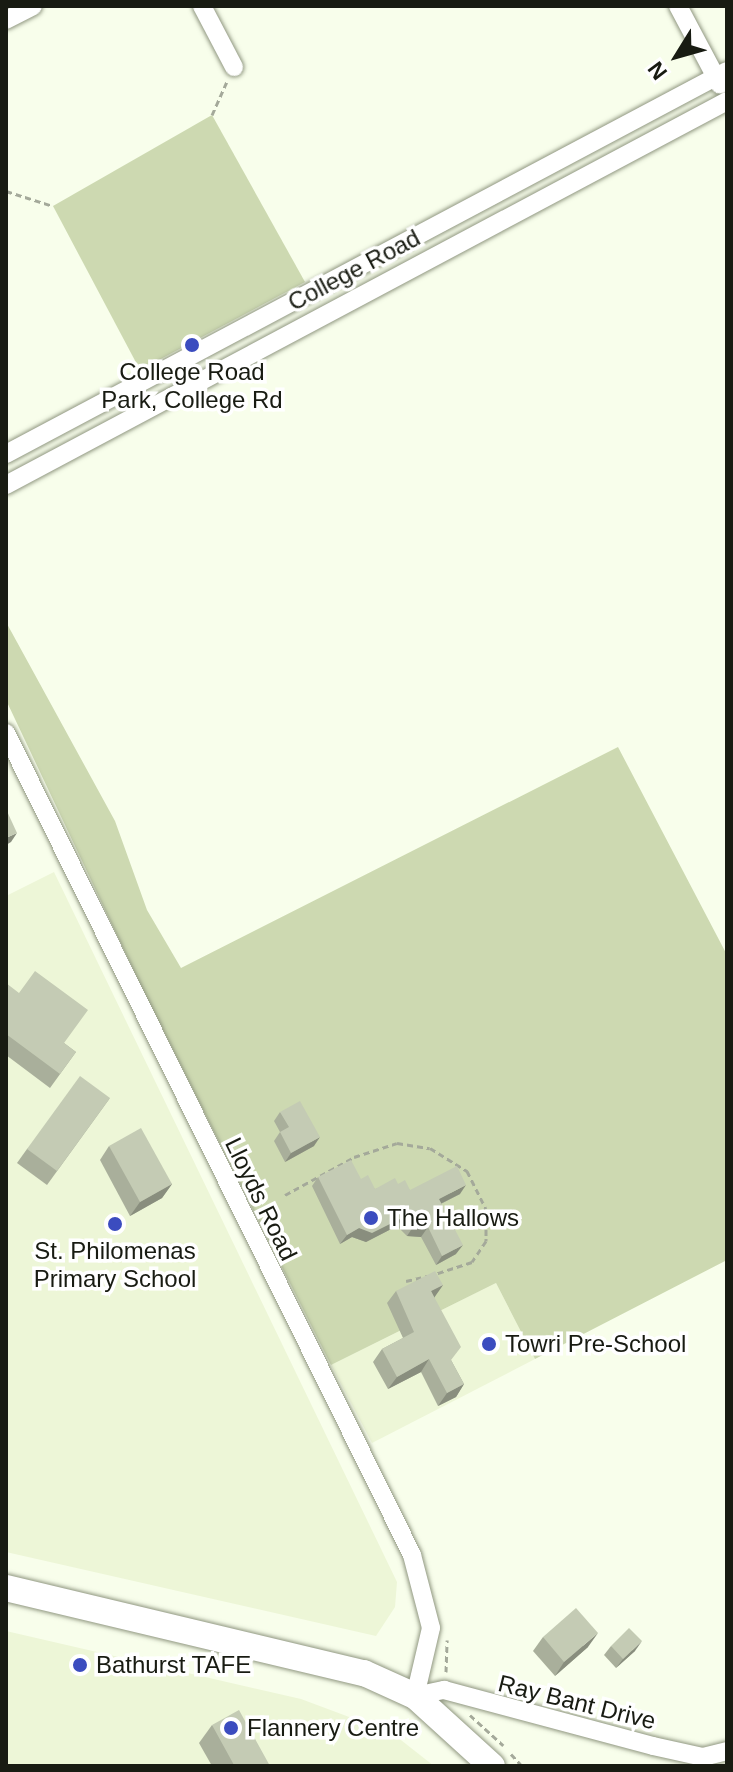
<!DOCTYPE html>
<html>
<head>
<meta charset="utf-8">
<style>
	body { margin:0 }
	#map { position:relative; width:733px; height:1772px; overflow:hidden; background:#f8feeb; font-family:Helvetica,sans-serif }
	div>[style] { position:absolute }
	.built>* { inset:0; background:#edf6d7 }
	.green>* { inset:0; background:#cdd9b1 }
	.path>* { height:3px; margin-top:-1.5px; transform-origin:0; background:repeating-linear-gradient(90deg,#a4a99a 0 6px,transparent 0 10px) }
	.roads { filter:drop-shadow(0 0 2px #909781) drop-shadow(0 0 2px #909781) }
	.street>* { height:18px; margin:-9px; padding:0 9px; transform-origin:9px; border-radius:9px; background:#fff }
	.secondary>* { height:26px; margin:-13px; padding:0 13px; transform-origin:13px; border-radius:13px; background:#fff }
	.wall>* { inset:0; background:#a9af9b }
	.shaded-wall>* { inset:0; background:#898e7e }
	.building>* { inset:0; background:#c4cbb4 }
	.dots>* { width:22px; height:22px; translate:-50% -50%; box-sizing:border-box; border:4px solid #fff; border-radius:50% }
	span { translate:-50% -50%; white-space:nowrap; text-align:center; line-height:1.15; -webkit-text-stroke:7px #fff; paint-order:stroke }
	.street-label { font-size:24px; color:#181b12 }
	.poi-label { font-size:24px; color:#181b12 }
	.left { translate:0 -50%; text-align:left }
	.frame { position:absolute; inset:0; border:8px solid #181b12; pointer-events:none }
	.north { position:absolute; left:637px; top:16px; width:80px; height:80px; -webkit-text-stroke:6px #fff; paint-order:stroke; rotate:233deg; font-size:22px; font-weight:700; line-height:32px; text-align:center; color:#181b12 }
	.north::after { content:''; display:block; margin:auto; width:28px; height:36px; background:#181b12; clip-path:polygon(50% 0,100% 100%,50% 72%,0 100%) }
</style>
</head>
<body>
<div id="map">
	<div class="built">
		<div style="clip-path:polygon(54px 872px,397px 1582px,395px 1607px,376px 1636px,6px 1552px,6px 896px)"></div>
		<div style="clip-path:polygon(496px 1283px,535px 1359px,372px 1443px,331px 1365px)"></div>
		<div style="clip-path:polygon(6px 1631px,301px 1699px,392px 1733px,434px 1766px,6px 1766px)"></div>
	</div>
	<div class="green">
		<div style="clip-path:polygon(212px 115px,305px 282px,140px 370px,53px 206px)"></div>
		<div style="clip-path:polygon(6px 622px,115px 821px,147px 910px,181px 968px,618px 747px,727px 955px,727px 1260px,535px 1359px,496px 1283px,331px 1365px,142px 988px,6px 700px)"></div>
	</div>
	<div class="path">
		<div style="left:212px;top:115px;width:36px;rotate:-66deg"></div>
		<div style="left:6px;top:191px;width:49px;rotate:17.7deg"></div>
		<div style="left:285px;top:1195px;width:79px;rotate:-28.8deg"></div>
		<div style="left:354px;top:1157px;width:45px;rotate:-18deg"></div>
		<div style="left:397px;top:1143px;width:33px;rotate:9deg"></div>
		<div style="left:430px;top:1148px;width:44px;rotate:31.9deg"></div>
		<div style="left:467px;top:1171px;width:42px;rotate:63.4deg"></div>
		<div style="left:486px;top:1209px;width:32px;rotate:90deg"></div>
		<div style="left:486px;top:1241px;width:25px;rotate:124deg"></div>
		<div style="left:472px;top:1262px;width:40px;rotate:162deg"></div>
		<div style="left:406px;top:1281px;width:22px;rotate:-13deg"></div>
		<div style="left:446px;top:1672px;width:32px;rotate:-88deg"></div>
		<div style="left:470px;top:1715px;width:45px;rotate:42.3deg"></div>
		<div style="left:511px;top:1754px;width:16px;rotate:47deg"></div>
	</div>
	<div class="roads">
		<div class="street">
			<div style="left:202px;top:6px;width:69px;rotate:62.3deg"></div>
			<div style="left:678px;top:6px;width:89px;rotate:62deg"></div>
			<div style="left:6px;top:20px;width:30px;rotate:-27deg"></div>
			<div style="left:6px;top:454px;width:816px;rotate:-27.98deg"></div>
			<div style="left:6px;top:485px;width:817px;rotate:-28.04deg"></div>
			<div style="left:6px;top:733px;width:917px;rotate:63.71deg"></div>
			<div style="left:412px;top:1555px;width:75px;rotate:75.4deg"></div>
			<div style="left:431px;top:1628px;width:70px;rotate:103.2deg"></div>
			<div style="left:415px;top:1696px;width:30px;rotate:-12deg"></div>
			<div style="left:444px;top:1690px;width:216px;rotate:15deg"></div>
			<div style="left:653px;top:1746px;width:51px;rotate:12.4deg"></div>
			<div style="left:703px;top:1757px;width:25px;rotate:-14deg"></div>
		</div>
		<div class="secondary">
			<div style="left:6px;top:1588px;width:368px;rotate:13.4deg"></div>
			<div style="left:364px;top:1673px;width:56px;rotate:24.3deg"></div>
			<div style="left:415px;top:1696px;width:104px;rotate:42.3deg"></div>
		</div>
	</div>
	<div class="wall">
		<div style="clip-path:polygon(6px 983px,64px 1043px,76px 1052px,50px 1088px,6px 1055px)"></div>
		<div style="clip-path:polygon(110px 1098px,47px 1185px,17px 1163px,27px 1149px)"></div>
		<div style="clip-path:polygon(280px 1112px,314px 1146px,285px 1162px,274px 1141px,280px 1132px,274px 1121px)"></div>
		<div style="clip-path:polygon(109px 1146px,172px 1184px,162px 1198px,130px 1216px,100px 1160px)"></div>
		<div style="clip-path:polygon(318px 1177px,361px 1179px,375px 1189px,398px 1184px,410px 1190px,460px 1194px,441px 1204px,456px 1254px,436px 1265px,421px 1237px,407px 1236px,397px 1226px,366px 1242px,352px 1237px,340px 1244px,312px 1186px)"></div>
		<div style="clip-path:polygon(443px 1285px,434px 1297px,451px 1360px,464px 1384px,456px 1397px,438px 1406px,421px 1372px,388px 1389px,373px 1362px,382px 1349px,403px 1338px,387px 1303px,396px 1291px)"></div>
		<div style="clip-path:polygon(543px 1637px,588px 1647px,555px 1676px,533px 1651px)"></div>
		<div style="clip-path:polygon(611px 1646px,635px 1651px,616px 1668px,604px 1655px)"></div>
		<div style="clip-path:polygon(212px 1725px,270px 1766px,212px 1766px,199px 1743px)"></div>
	</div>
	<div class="shaded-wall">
		<div style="clip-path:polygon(17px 833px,11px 842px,6px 845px,6px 838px)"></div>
		<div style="clip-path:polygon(320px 1137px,314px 1146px,285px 1162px,291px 1153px)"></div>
		<div style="clip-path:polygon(172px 1184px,162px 1198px,130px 1216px,140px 1202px)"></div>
		<div style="clip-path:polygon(466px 1185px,460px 1194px,432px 1208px,439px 1199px)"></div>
		<div style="clip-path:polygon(404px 1217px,397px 1226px,366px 1242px,352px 1237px,340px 1244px,347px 1235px,359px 1228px)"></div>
		<div style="clip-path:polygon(413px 1227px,428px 1227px,421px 1237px,407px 1236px)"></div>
		<div style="clip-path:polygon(463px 1245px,456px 1254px,436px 1265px,442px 1256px)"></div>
		<div style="clip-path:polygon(443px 1285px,434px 1298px,431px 1291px)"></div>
		<div style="clip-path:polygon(429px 1359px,421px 1372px,388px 1389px,397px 1377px)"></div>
		<div style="clip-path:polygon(464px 1384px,456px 1397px,438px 1406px,447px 1393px)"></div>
		<div style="clip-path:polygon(598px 1633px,588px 1647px,555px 1676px,564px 1662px)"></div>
		<div style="clip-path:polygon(642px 1641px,635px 1651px,616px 1668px,623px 1659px)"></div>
	</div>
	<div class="building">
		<div style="clip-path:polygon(6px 809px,17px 833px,6px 838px)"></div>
		<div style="clip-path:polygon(35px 971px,88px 1010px,64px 1043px,76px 1052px,60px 1074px,6px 1034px,6px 983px,19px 993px)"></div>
		<div style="clip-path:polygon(80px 1076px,110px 1098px,57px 1171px,27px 1149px)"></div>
		<div style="clip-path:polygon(300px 1101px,320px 1137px,291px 1153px,280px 1132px,289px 1127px,280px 1112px)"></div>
		<div style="clip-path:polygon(141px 1128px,172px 1184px,140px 1202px,109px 1146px)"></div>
		<div style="clip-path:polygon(351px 1160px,361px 1179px,368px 1175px,375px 1189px,395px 1178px,398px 1184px,405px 1180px,410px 1190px,457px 1166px,466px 1185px,439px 1199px,463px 1245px,442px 1256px,428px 1227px,413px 1227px,404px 1217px,372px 1233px,359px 1228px,347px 1235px,318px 1177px)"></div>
		<div style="clip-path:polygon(435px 1271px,443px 1285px,431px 1291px,461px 1347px,451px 1360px,464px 1384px,447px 1393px,429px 1359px,397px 1377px,382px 1349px,414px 1332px,396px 1291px)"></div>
		<div style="clip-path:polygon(576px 1608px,598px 1633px,564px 1662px,543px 1637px)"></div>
		<div style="clip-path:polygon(629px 1628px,642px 1641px,623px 1659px,611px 1646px)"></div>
		<div style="clip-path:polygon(239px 1710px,270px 1766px,232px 1766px,234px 1765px,212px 1725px)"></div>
	</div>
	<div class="dots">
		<div style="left:192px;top:345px;background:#3b4cbf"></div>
		<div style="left:371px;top:1218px;background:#3b4cbf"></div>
		<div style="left:115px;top:1224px;background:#3b4cbf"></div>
		<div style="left:489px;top:1344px;background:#3b4cbf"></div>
		<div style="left:80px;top:1665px;background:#3b4cbf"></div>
		<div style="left:231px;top:1728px;background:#3b4cbf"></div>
	</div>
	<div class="street-label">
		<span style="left:354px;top:270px;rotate:-28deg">College Road</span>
		<span style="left:261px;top:1199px;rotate:64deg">Lloyds Road</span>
		<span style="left:577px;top:1702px;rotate:14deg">Ray Bant Drive</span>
	</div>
	<div class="poi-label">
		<span style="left:192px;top:386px">College Road<br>Park, College Rd</span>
		<span class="left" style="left:387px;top:1218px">The Hallows</span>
		<span style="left:115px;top:1265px">St. Philomenas<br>Primary School</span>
		<span class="left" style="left:505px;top:1344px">Towri Pre-School</span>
		<span class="left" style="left:96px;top:1665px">Bathurst TAFE</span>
		<span class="left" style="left:247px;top:1728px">Flannery Centre</span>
	</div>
	<div class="frame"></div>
	<div class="north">N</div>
</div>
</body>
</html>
